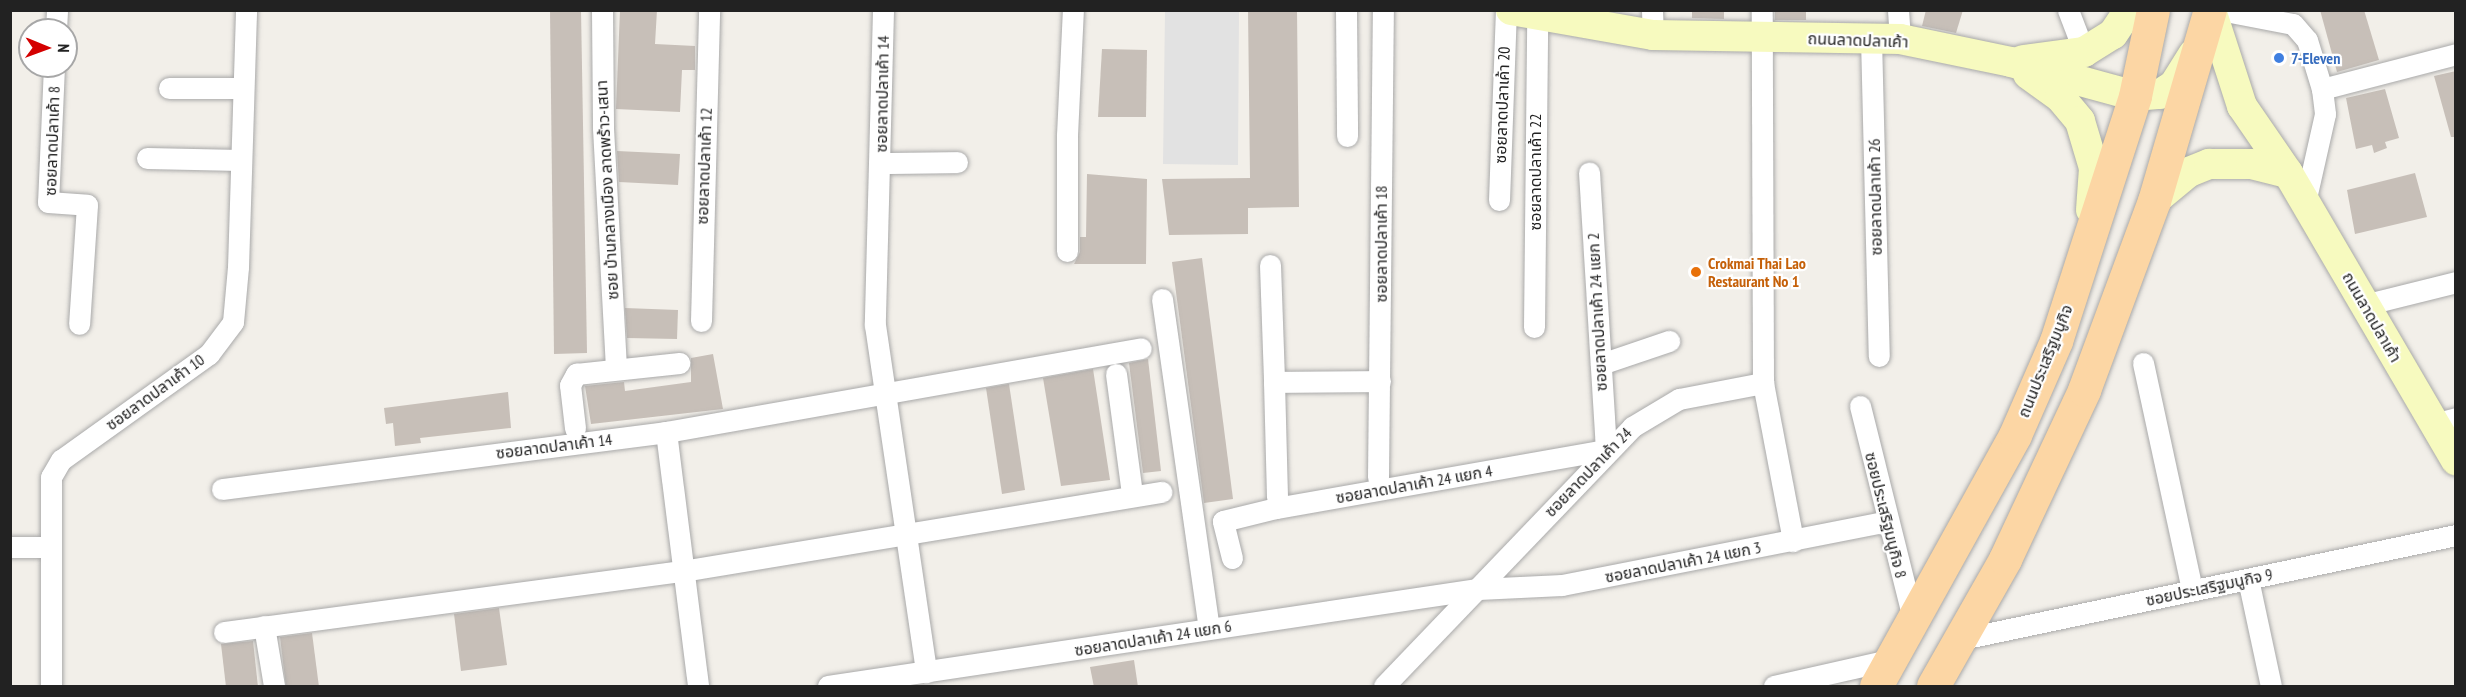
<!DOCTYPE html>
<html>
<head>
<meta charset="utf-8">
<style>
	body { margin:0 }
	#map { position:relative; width:2466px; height:697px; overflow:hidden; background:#f2efe9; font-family:"PT Sans Narrow","Noto Sans Thai",sans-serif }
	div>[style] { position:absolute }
	.parking>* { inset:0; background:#e2e2e2 }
	.building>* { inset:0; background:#c7bfb8 }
	.roads { filter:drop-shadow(0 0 2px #a9a9a9) drop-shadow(0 0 2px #a9a9a9) }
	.street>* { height:21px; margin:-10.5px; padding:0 10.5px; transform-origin:10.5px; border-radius:10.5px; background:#fff }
	.secondary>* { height:30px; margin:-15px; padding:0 15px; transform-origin:15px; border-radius:15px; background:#f7fabf }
	.primary>* { height:33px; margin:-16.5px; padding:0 16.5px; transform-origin:16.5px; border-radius:16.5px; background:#fcd6a4 }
	.dots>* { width:16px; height:16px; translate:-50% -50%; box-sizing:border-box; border:3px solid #fff; border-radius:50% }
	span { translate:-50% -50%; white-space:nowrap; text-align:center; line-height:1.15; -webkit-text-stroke:4.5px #fff; paint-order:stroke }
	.street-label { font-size:16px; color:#222 }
	.shop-label { font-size:16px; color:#366cbe; font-weight:700 }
	.left { translate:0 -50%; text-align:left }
	.food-label { font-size:16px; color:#c56008; font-weight:700 }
	.frame { position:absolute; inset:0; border:12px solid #222; pointer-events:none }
	.north { position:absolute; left:18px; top:18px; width:60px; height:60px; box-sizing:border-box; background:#fff; border:2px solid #a7a7a7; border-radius:50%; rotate:91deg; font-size:16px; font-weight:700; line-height:24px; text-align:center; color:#222 }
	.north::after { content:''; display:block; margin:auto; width:21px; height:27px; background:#d40000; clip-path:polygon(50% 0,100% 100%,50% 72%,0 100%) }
</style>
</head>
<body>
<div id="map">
	<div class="parking">
		<div style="clip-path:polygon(1165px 11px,1239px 11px,1238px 165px,1163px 164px)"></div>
	</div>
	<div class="building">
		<div style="clip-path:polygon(550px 10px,581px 10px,587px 353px,554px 354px)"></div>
		<div style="clip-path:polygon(620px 10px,657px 10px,655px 44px,695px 46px,695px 70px,682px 70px,680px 112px,616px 109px)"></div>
		<div style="clip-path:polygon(1248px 10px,1297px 10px,1299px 207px,1248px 208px,1248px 234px,1169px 235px,1162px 179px,1250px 178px)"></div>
		<div style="clip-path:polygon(1692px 10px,1724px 10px,1724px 19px,1692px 18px)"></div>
		<div style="clip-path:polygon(1775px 10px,1806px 10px,1806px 20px,1775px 20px)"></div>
		<div style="clip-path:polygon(1926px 10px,1963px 10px,1956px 33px,1922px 26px)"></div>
		<div style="clip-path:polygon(2320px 10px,2364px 10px,2379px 60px,2337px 72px)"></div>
		<div style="clip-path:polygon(1102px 49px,1147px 50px,1146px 117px,1098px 117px)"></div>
		<div style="clip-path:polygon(2456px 71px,2456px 137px,2451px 137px,2434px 76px)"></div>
		<div style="clip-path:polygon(2385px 89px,2399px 138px,2385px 142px,2387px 148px,2374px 153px,2372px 145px,2356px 149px,2346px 98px)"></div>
		<div style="clip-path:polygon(617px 151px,680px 154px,678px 185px,619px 182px)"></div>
		<div style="clip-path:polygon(2415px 173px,2427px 217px,2355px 234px,2347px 190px)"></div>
		<div style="clip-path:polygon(1087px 174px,1147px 179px,1146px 264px,1074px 264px,1080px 252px,1080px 237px,1086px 237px)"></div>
		<div style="clip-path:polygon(1202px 258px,1233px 499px,1204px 503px,1172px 262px)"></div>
		<div style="clip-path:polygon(625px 308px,678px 310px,677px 339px,627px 338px)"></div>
		<div style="clip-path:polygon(713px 354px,723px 409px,591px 424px,585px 386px,624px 382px,625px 391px,691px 382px,691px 358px)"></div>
		<div style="clip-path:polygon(1148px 359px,1161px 471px,1143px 473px,1129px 363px)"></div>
		<div style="clip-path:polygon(1093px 369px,1110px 480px,1061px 486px,1043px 378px)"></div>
		<div style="clip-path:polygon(1009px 384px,1025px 490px,1002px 494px,986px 388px)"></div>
		<div style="clip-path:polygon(508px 392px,511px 428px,420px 438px,421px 443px,395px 446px,393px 423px,386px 424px,384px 408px)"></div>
		<div style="clip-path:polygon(499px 608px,507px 665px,461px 671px,454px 614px)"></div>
		<div style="clip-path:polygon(312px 633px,319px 687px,286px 687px,280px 637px)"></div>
		<div style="clip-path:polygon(253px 641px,258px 687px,226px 687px,221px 644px)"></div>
		<div style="clip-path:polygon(1134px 660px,1138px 687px,1094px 687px,1090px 667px)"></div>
	</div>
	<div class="roads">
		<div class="street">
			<div style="left:602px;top:10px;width:118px;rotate:89.5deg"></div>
			<div style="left:603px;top:128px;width:241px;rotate:86.9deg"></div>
			<div style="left:883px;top:10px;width:315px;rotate:91.5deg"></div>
			<div style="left:875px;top:325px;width:351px;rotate:81.6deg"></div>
			<div style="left:1346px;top:10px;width:126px;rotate:89.5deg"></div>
			<div style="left:1652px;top:10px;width:25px;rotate:88deg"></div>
			<div style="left:1898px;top:10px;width:29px;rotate:86deg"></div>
			<div style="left:2068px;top:10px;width:45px;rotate:69.1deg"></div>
			<div style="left:2220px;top:10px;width:74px;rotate:10.9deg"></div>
			<div style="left:2293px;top:24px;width:21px;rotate:49deg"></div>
			<div style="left:2307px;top:40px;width:51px;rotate:73deg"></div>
			<div style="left:2322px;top:89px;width:25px;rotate:83deg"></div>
			<div style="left:2325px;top:114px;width:91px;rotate:102.7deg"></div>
			<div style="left:56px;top:30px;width:20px;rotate:-87deg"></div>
			<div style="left:1871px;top:38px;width:318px;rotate:88.6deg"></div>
			<div style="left:54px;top:66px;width:136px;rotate:92.5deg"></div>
			<div style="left:48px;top:202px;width:39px;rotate:4deg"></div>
			<div style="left:87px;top:205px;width:119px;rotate:93.8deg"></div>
			<div style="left:169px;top:88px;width:74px"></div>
			<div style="left:2322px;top:89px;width:138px;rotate:-14.6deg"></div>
			<div style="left:147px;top:158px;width:93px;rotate:1.2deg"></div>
			<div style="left:880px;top:163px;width:77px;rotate:-0.7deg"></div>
			<div style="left:1499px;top:200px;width:190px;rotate:-87.9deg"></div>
			<div style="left:1067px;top:251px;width:116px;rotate:-90deg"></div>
			<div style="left:1067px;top:135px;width:125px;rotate:-87.3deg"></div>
			<div style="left:1270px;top:265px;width:117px;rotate:88deg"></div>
			<div style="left:1274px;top:382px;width:106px;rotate:-0.5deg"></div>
			<div style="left:1162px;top:299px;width:333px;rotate:81.9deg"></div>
			<div style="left:2364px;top:305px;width:95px;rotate:-14deg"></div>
			<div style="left:701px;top:321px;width:311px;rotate:-88.5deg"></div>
			<div style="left:1534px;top:327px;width:311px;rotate:-89.4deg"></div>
			<div style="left:2143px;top:363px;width:231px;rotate:77.8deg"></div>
			<div style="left:1601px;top:364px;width:72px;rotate:-18.7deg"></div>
			<div style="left:1116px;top:374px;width:121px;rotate:82.4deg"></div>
			<div style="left:1274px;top:382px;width:115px;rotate:88.5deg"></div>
			<div style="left:1763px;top:383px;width:161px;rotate:79.2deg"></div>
			<div style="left:1860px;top:406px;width:224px;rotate:76deg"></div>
			<div style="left:2434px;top:424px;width:23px;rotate:-15deg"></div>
			<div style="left:575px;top:428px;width:43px;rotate:-96.6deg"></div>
			<div style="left:570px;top:385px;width:13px;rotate:-61deg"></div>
			<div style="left:576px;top:374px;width:104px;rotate:-6.1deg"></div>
			<div style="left:666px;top:432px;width:256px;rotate:82.8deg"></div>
			<div style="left:1378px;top:477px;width:467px;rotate:-89.4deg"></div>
			<div style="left:222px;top:489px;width:448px;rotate:-7.3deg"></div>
			<div style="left:666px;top:432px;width:482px;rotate:-10deg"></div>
			<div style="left:10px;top:547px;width:39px"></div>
			<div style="left:1232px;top:558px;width:38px;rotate:-104deg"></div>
			<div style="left:1223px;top:521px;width:55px;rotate:-13.8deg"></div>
			<div style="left:1276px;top:508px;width:335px;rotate:-10deg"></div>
			<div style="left:1606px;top:450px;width:278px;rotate:-93.5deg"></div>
			<div style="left:2248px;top:579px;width:109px;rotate:77.9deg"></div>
			<div style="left:264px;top:626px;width:61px;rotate:80.5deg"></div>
			<div style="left:224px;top:632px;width:463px;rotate:-7.6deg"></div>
			<div style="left:683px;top:571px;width:485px;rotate:-9.4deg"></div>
			<div style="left:1962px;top:639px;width:505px;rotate:-11.89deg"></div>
			<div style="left:51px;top:686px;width:209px;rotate:-90deg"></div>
			<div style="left:51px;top:477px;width:20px;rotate:-60deg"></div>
			<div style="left:61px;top:460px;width:182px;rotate:-35.6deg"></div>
			<div style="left:209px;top:354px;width:40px;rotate:-53deg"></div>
			<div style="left:233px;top:322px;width:55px;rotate:-84.8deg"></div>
			<div style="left:238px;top:267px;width:257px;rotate:-88.2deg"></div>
			<div style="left:828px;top:686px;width:657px;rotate:-8.49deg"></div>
			<div style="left:1478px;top:589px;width:84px;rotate:-2.7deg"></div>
			<div style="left:1562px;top:585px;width:331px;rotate:-11.1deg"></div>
			<div style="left:1384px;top:686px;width:359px;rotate:-46.2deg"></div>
			<div style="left:1632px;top:427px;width:55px;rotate:-30.8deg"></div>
			<div style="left:1679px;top:399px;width:86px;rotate:-10.8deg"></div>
			<div style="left:1763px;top:383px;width:373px;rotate:-90.2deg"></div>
			<div style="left:1774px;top:686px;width:122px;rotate:-12.8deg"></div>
		</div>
		<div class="secondary">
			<div style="left:1511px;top:10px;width:144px;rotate:10deg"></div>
			<div style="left:1653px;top:35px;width:247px;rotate:0.9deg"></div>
			<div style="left:1900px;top:39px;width:113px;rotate:11.7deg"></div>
			<div style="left:2011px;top:62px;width:129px;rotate:15.3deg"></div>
			<div style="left:2135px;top:96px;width:25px;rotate:-5deg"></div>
			<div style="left:2160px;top:94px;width:17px;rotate:-33deg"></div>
			<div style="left:2174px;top:85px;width:36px;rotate:-58deg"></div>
			<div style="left:2211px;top:10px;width:101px;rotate:72.1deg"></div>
			<div style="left:2242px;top:106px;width:81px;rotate:55.5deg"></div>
			<div style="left:2288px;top:173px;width:333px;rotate:59.7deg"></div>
			<div style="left:2023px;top:60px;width:62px;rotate:-7.5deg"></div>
			<div style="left:2084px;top:52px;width:34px;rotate:-32deg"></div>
			<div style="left:2113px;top:34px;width:29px;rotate:-56deg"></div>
			<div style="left:2028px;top:74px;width:39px;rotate:36deg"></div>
			<div style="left:2060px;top:97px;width:31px;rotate:50deg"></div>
			<div style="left:2080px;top:121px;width:49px;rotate:73.4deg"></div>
			<div style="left:2094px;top:168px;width:42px;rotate:94.1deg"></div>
			<div style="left:2154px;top:201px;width:45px;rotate:-39.6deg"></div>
			<div style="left:2189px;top:172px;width:22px;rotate:-22deg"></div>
			<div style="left:2209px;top:164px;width:42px"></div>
			<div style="left:2251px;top:164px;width:38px;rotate:14deg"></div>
		</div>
		<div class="primary">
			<div style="left:1876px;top:686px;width:287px;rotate:-61deg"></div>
			<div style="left:2015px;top:435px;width:103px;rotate:-66.4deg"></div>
			<div style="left:2056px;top:341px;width:257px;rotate:-72.1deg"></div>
			<div style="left:2135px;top:96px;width:88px;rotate:-78.2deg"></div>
			<div style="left:1933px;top:686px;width:146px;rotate:-60.4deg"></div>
			<div style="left:2005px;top:559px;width:187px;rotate:-64.9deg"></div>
			<div style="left:2084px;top:390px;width:202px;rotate:-69.7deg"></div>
			<div style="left:2154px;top:201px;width:199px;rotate:-73.7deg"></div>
		</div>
	</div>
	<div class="dots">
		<div style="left:2279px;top:58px;background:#3f7fe0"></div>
		<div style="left:1696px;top:272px;background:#e8710a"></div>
	</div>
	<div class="street-label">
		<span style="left:1858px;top:40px;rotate:2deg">ถนนลาดปลาเค้า</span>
		<span style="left:882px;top:94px;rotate:-89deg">ซอยลาดปลาเค้า 14</span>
		<span style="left:1502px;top:105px;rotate:-88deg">ซอยลาดปลาเค้า 20</span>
		<span style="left:52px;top:141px;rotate:-88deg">ซอยลาดปลาเค้า 8</span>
		<span style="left:704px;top:166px;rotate:-88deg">ซอยลาดปลาเค้า 12</span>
		<span style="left:1535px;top:172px;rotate:-90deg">ซอยลาดปลาเค้า 22</span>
		<span style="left:607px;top:190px;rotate:-93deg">ซอย บ้านกลางเมือง ลาดพร้าว-เสนา</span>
		<span style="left:1875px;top:197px;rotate:-91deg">ซอยลาดปลาเค้า 26</span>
		<span style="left:1381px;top:244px;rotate:-90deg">ซอยลาดปลาเค้า 18</span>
		<span style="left:1597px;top:312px;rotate:-93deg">ซอยลาดปลาเค้า 24 แยก 2</span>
		<span style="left:2372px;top:317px;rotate:60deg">ถนนลาดปลาเค้า</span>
		<span style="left:2045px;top:361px;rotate:-68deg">ถนนประเสริฐมนูกิจ</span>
		<span style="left:155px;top:392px;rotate:-36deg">ซอยลาดปลาเค้า 10</span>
		<span style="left:554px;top:446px;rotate:-7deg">ซอยลาดปลาเค้า 14</span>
		<span style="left:1588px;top:472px;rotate:-46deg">ซอยลาดปลาเค้า 24</span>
		<span style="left:1414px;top:484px;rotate:-10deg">ซอยลาดปลาเค้า 24 แยก 4</span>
		<span style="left:1886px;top:515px;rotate:76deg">ซอยประเสริฐมนูกิจ 8</span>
		<span style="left:1683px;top:562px;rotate:-11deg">ซอยลาดปลาเค้า 24 แยก 3</span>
		<span style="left:2209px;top:587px;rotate:-12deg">ซอยประเสริฐมนูกิจ 9</span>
		<span style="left:1153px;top:638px;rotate:-9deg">ซอยลาดปลาเค้า 24 แยก 6</span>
	</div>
	<div class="shop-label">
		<span class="left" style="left:2291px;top:58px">7-Eleven</span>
	</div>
	<div class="food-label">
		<span class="left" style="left:1708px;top:272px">Crokmai Thai Lao<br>Restaurant No 1</span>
	</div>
	<div class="frame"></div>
	<div class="north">N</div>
</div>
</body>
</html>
